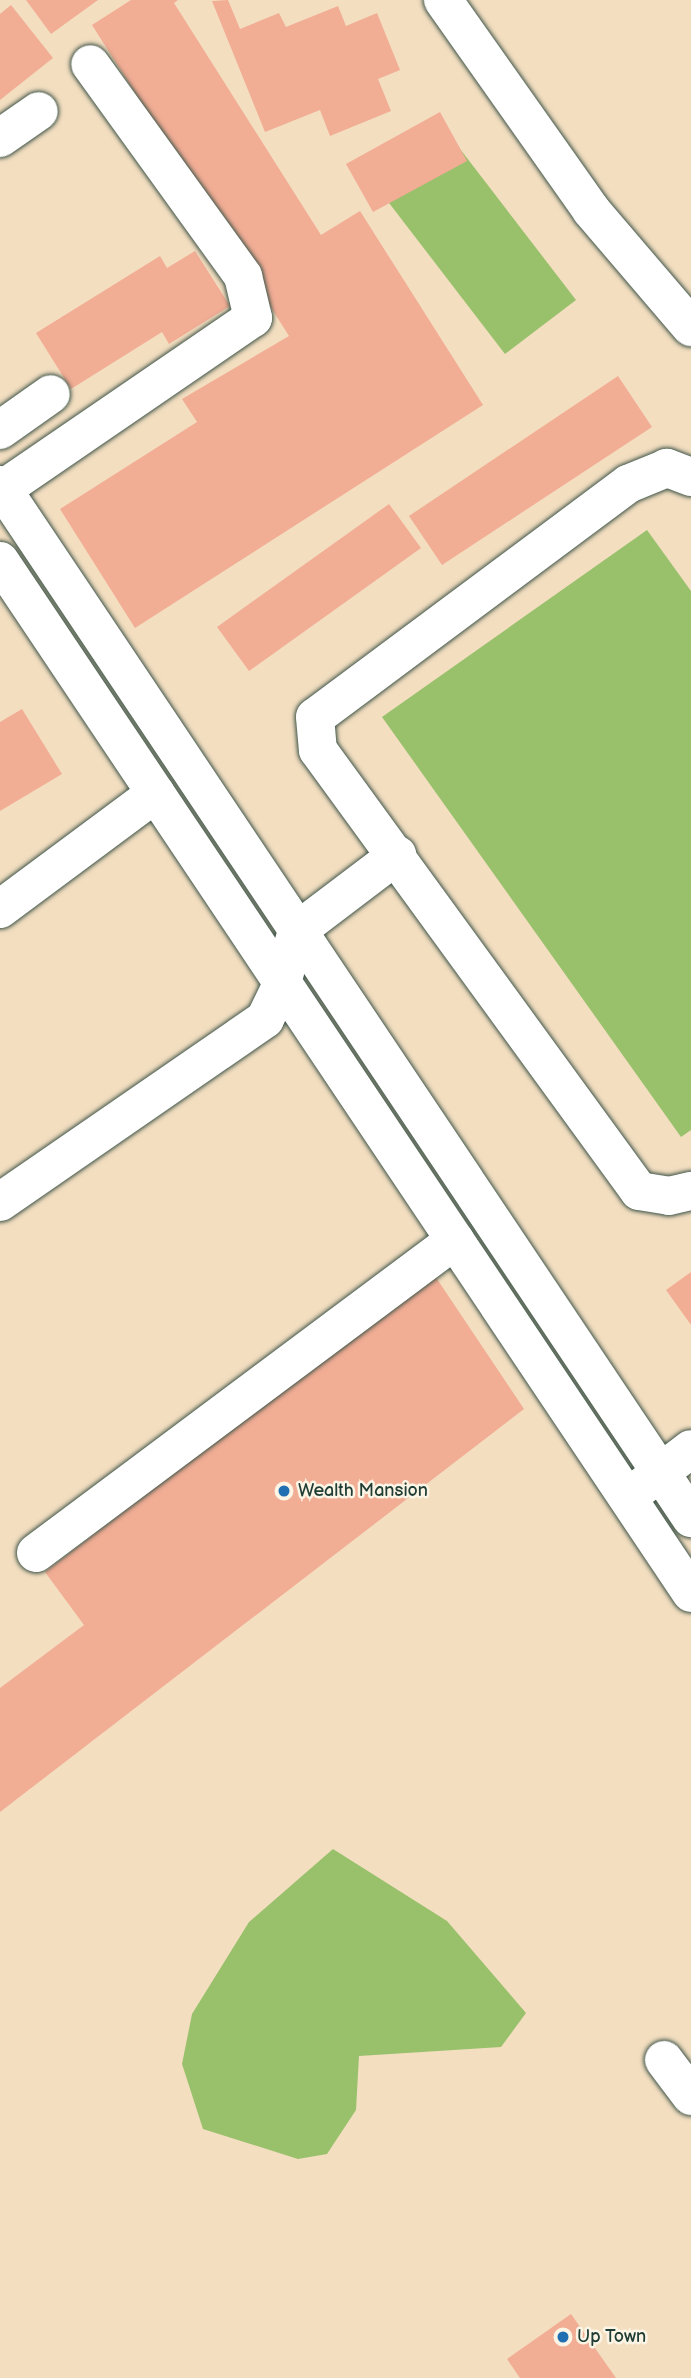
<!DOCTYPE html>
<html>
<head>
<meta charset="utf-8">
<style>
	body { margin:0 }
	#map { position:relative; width:691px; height:2378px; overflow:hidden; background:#f3dec0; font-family:"Balsamiq Sans",sans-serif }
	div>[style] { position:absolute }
	.green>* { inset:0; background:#99c16c }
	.building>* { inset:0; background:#f2ad95 }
	.roads { filter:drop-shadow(0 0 2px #3f5549) drop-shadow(0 0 2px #3f5549) }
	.minor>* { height:38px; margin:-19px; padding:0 19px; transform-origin:19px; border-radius:19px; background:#fff }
	.dots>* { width:19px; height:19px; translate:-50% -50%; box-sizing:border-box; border:4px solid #fcf5e5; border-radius:50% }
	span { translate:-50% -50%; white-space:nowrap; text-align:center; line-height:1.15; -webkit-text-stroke:5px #fcf5e5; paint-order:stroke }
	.poi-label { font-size:18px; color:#1f3d34 }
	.left { translate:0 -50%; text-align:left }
</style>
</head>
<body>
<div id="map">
	<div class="green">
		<div style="clip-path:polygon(457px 145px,576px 300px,505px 354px,386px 199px)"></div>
		<div style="clip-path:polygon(647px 530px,691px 591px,691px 1130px,681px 1137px,382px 717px)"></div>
		<div style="clip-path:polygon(333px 1849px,447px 1921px,526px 2013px,501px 2047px,359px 2056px,356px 2110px,327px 2154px,298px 2159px,203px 2129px,182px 2064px,192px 2014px,249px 1922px)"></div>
	</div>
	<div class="building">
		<div style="clip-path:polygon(26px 0,98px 0,51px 34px)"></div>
		<div style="clip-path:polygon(131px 0,178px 0,174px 3px,321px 235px,360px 211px,483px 405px,135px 628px,60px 509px,197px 422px,182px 399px,289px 336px,92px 25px)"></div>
		<div style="clip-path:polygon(228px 0,240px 29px,279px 13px,286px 27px,338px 6px,346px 26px,377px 13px,400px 70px,378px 79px,391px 111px,330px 136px,320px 110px,265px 132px,212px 1px)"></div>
		<div style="clip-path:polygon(11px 5px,53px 58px,0 100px,0 14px)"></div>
		<div style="clip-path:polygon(440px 112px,467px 161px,373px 212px,346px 164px)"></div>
		<div style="clip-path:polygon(195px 251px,230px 306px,169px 344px,162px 332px,71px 389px,36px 333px,160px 256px,167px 268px)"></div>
		<div style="clip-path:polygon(618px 376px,652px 427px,442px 565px,409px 516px)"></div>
		<div style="clip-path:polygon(389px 504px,421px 548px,249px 671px,217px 627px)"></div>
		<div style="clip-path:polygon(22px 709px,62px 774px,0 811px,0 722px)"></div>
		<div style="clip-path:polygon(691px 1272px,691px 1325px,666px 1290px)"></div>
		<div style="clip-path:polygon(433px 1273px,524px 1409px,0 1812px,0 1688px,84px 1625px,45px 1572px)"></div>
		<div style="clip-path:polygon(571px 2314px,616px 2378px,520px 2378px,507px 2359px)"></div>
	</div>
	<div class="roads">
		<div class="minor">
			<div style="left:443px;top:0;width:257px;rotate:54.8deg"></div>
			<div style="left:591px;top:210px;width:154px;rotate:49.5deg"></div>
			<div style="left:0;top:138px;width:47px;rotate:-34.7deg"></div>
			<div style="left:0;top:430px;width:62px;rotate:-35.2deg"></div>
			<div style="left:691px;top:477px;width:26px;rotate:-159deg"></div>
			<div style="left:667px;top:468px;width:42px;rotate:157.7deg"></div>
			<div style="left:628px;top:484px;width:390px;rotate:143.3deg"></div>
			<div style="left:315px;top:717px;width:33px;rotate:85deg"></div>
			<div style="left:318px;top:750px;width:545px;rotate:53.95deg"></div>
			<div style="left:639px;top:1191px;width:30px;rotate:9deg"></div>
			<div style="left:669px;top:1196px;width:23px;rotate:-13deg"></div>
			<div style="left:0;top:485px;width:1243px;rotate:56.22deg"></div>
			<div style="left:3px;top:489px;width:303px;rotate:-34.4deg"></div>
			<div style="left:253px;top:318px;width:43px;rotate:-103.4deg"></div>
			<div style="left:243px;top:276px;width:261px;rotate:-125.8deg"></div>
			<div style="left:0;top:561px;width:1242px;rotate:56.19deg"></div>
			<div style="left:0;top:909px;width:194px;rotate:-36.6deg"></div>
			<div style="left:0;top:1202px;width:322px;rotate:-34.6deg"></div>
			<div style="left:265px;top:1019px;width:37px;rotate:-64deg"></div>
			<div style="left:281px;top:986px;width:57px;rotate:-73.8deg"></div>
			<div style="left:297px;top:931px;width:126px;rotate:-37.2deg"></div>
			<div style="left:640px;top:1488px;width:64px;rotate:-37.4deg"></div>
			<div style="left:36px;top:1553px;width:523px;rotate:-36.76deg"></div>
			<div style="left:664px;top:2060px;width:45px;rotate:53.1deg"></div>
		</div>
	</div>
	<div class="dots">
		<div style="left:284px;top:1491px;background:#1f6fb2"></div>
		<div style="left:563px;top:2337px;background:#1f6fb2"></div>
	</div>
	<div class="poi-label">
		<span class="left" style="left:298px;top:1491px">Wealth Mansion</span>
		<span class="left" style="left:577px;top:2337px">Up Town</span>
	</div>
</div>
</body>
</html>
